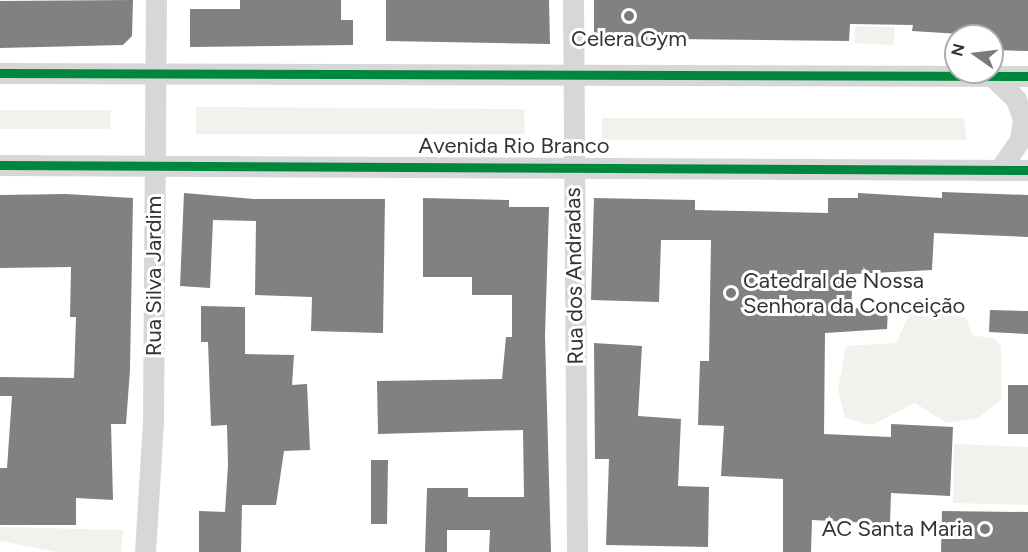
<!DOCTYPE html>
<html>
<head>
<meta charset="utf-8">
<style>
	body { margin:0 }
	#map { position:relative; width:1028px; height:552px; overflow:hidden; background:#fff; font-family:Figtree,sans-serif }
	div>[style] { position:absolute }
	.green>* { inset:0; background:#eff3ec }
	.building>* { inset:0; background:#818181 }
	.minor>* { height:21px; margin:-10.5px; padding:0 10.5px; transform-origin:10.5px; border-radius:10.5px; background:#d7d7d7 }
	.cycleway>* { height:9px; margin:-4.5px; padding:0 4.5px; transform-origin:4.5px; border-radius:4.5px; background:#00873e }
	.dots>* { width:16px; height:16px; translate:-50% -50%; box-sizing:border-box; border:3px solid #fff; border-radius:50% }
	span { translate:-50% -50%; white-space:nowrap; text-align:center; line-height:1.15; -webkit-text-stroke:6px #fff; paint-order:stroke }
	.poi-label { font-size:22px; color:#333 }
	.left { translate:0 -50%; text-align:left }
	.right { translate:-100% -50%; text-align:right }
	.street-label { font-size:22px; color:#333 }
	.north { position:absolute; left:944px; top:24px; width:60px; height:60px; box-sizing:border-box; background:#fff; border:2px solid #adadad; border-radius:50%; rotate:284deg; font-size:16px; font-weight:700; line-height:24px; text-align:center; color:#333 }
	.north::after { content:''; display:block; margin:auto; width:21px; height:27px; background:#7a7a7a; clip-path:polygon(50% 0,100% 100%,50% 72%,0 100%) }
</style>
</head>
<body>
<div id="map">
	<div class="green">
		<div style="clip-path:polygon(855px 26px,895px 27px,894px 45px,854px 43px)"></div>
		<div style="clip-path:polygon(196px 107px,524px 109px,525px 134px,196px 134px)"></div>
		<div style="clip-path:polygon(0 110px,111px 110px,110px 129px,0 129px)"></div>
		<div style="clip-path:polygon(602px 118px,964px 118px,967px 140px,602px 140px)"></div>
		<div style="clip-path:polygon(936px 296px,967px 320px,972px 335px,995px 339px,1001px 347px,1001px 400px,978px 418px,947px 423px,915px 403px,872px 425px,845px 418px,838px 389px,846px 346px,896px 343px,916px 300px)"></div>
		<div style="clip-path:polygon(954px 444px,1028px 447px,1028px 505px,953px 503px)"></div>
		<div style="clip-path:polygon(0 527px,123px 530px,121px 552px,56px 552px,0 541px)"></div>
	</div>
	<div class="building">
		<div style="clip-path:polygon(133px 0,132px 36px,123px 45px,0 48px,0 1px)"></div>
		<div style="clip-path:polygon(240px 0,341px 0,341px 20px,353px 20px,353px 45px,190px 47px,190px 9px,240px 9px)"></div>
		<div style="clip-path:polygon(386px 0,549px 0,550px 44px,386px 41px)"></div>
		<div style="clip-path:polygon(594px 0,1028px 0,1028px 51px,992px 50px,992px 36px,912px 31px,913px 25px,850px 24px,849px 41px,675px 39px,675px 47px,594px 47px)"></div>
		<div style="clip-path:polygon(942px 192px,1028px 195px,1028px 237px,934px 233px,932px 270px,853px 274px,851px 308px,888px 309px,887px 329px,825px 333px,824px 434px,891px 437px,891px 424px,953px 427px,950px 496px,891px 493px,890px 524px,812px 520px,811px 552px,783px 552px,783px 479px,721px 476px,724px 426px,698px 425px,700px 361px,709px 361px,711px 240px,661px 240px,659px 302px,591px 300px,594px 198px,695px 200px,695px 210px,828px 213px,828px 198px,858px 198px,858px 193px,942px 198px)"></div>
		<div style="clip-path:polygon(184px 193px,254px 199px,385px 199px,383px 333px,311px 331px,312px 297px,255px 295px,256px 221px,213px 220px,210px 288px,180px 286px)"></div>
		<div style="clip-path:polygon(66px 194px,133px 198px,130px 370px,126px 424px,111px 424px,113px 500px,76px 498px,76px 525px,0 525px,0 468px,7px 468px,12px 396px,0 396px,0 377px,74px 378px,76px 317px,70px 317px,71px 267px,0 268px,0 195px)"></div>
		<div style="clip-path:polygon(423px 198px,509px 200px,509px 207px,549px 207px,545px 336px,551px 552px,489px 552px,490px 530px,447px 530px,447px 552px,425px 552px,427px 488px,468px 488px,468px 497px,524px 497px,523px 430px,378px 434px,377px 381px,502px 379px,506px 337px,512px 337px,512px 295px,472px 295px,472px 277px,423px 277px)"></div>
		<div style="clip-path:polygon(201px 306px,245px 307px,245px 354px,294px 355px,292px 385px,307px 384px,310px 450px,284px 451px,276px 505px,242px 505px,241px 552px,199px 552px,199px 511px,225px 512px,228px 465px,227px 425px,211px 426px,208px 342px,201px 342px)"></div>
		<div style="clip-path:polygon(990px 310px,1028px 311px,1028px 334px,989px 332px)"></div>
		<div style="clip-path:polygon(594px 343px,642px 346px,638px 416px,681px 419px,678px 486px,709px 487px,708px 547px,606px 545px,609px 459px,595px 459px)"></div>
		<div style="clip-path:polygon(1008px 385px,1028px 385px,1028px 434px,1008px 434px)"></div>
		<div style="clip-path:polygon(371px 460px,388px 460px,387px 524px,371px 524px)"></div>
		<div style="clip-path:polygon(942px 511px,1028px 512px,1028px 552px,941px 552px)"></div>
	</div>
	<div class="minor">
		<div style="left:573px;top:0;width:552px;rotate:89.58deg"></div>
		<div style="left:0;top:73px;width:1028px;rotate:0.17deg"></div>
		<div style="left:992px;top:76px;width:33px;rotate:44deg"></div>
		<div style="left:1016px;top:99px;width:21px;rotate:71deg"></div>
		<div style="left:1023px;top:119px;width:21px;rotate:98deg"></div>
		<div style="left:1020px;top:140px;width:37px;rotate:125deg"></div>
		<div style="left:0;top:165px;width:1028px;rotate:0.28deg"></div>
		<div style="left:145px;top:552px;width:130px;rotate:-86.5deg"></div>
		<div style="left:153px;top:422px;width:422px;rotate:-89.6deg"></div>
	</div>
	<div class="cycleway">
		<div style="left:0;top:73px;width:1028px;rotate:0.17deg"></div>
		<div style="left:0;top:165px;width:1028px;rotate:0.28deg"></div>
	</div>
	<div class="dots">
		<div style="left:629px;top:16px;background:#7a7a7a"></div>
		<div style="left:731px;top:293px;background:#7a7a7a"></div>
		<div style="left:985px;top:529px;background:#7a7a7a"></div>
	</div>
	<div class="poi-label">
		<span style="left:629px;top:39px">Celera Gym</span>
		<span class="left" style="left:743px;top:293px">Catedral de Nossa<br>Senhora da Conceição</span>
		<span class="right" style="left:973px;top:529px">AC Santa Maria</span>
	</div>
	<div class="street-label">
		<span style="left:514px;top:146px">Avenida Rio Branco</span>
		<span style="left:154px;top:276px;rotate:-90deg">Rua Silva Jardim</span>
		<span style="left:574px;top:276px;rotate:-91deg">Rua dos Andradas</span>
	</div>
	<div class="north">N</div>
</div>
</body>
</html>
